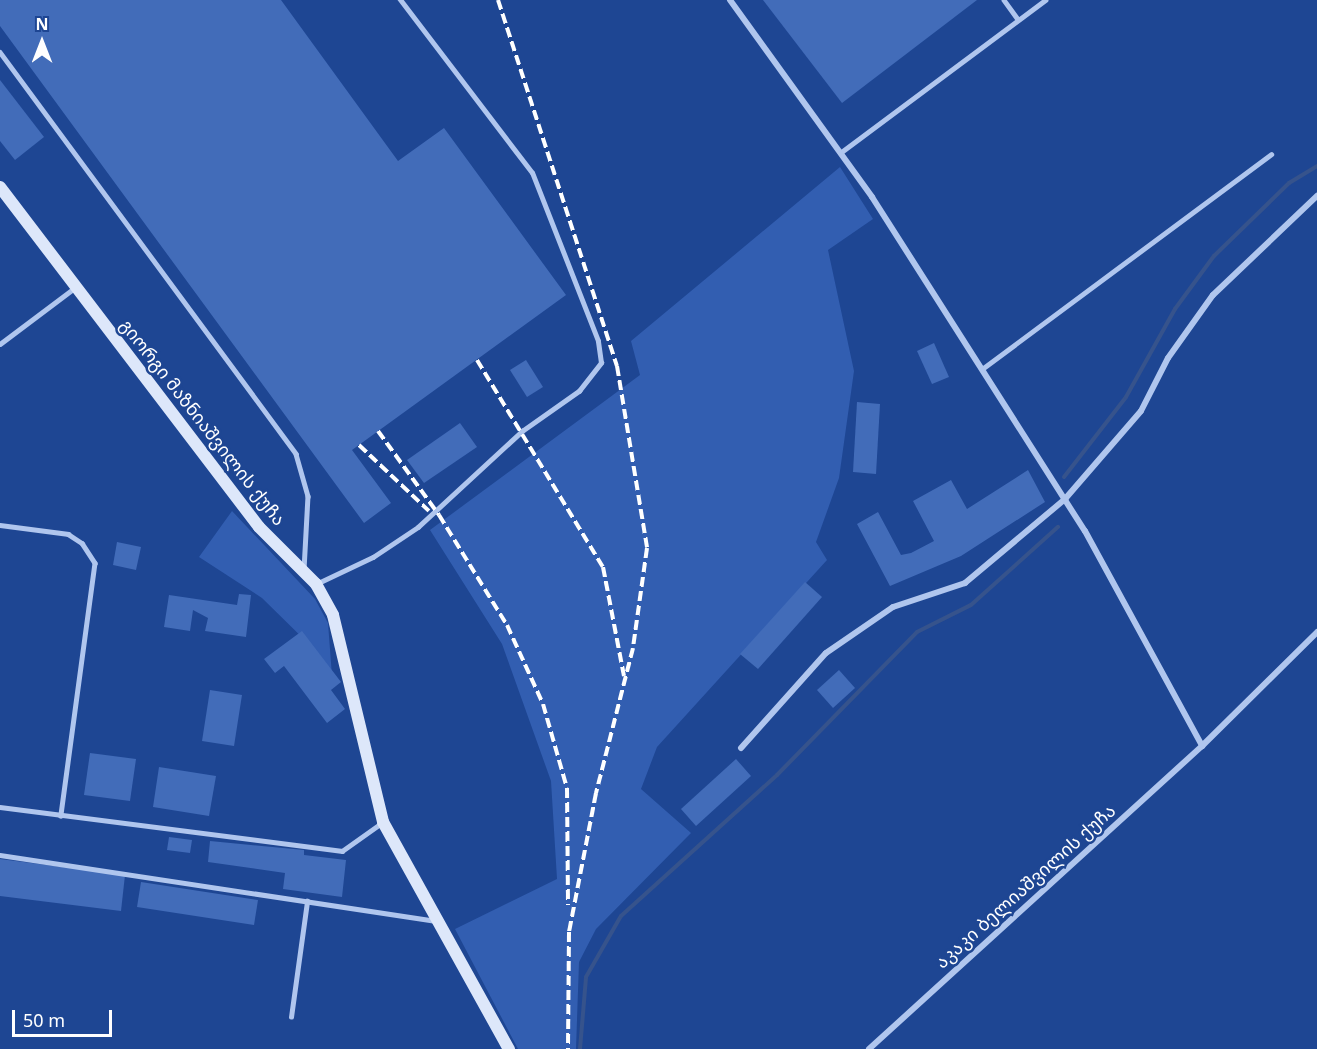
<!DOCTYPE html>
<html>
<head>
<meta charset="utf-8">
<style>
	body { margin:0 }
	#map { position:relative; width:1317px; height:1049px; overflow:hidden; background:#1e4693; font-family:"Noto Sans","Noto Sans Georgian",sans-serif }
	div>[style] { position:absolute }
	.green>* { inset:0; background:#325eb1 }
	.stream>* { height:4px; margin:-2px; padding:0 2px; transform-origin:2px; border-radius:2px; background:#36538c }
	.building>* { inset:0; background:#426cb9 }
	.lane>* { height:4.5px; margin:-2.25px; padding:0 2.25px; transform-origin:2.25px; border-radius:2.25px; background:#b0c6ee }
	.street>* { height:6px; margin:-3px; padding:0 3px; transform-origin:3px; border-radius:3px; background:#b0c6ee }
	.secondary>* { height:12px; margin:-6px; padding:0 6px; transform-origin:6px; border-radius:6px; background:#dde7fa }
	.rail>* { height:4px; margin-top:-2px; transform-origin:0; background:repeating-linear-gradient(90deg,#fff 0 10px,transparent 0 14.5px) }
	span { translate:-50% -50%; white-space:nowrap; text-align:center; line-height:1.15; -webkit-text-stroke:5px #1e4693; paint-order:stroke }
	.street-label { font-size:18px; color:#fff }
	.north { position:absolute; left:12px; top:12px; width:60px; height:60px; -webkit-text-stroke:4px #1e4693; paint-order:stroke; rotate:0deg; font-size:16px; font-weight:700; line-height:24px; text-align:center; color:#fff }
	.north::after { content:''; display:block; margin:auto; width:21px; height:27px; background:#fff; clip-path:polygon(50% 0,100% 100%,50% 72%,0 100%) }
	.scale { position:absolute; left:12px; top:1010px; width:100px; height:27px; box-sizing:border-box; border:3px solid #fff; border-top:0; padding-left:8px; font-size:18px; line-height:21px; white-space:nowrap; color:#fff; -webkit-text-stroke:4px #1e4693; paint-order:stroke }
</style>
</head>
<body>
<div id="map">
	<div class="green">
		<div style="clip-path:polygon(840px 167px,873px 219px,828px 250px,854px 371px,839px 478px,816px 542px,827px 560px,657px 747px,641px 789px,691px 833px,596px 929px,579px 962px,576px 1049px,518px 1049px,455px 929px,557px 879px,551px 781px,502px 644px,430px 530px,640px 375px,631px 341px)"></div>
		<div style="clip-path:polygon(232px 511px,315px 599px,328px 623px,333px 689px,319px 654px,262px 598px,199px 557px)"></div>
	</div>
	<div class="stream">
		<div style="left:1064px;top:477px;width:101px;rotate:-52.2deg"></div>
		<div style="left:1126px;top:397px;width:101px;rotate:-60.9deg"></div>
		<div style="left:1175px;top:309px;width:66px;rotate:-53.7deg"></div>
		<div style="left:1214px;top:256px;width:105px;rotate:-44.2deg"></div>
		<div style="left:1289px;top:183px;width:33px;rotate:-31deg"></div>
		<div style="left:580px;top:1049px;width:72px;rotate:-85.2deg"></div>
		<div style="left:586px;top:977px;width:70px;rotate:-60.2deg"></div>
		<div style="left:621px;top:916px;width:210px;rotate:-42.1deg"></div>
		<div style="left:777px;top:775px;width:200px;rotate:-45.6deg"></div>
		<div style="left:917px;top:632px;width:60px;rotate:-26.6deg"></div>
		<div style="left:971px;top:605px;width:117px;rotate:-41.9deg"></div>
	</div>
	<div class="building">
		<div style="clip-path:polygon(0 0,281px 0,398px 161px,444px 128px,566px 295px,352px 450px,391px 503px,364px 523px,0 26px)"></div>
		<div style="clip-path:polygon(763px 0,977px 0,842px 103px)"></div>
		<div style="clip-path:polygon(0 80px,44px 137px,15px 160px,0 141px)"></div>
		<div style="clip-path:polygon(934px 343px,949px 377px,932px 384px,917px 351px)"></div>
		<div style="clip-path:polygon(526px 360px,543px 387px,527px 397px,510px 370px)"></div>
		<div style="clip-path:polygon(857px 402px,880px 404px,876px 474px,853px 472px)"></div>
		<div style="clip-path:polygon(460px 423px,477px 447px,424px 483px,407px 460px)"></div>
		<div style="clip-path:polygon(1028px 470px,1045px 502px,961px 556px,890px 586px,857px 524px,878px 512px,901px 555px,911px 553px,934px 541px,913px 501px,951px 480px,967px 509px)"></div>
		<div style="clip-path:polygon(117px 542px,141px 547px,136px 570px,113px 565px)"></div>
		<div style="clip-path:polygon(805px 582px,822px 597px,758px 669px,740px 654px)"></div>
		<div style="clip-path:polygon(239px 594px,251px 595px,246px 637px,205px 631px,208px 618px,193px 610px,190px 631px,164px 627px,169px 595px,237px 605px)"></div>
		<div style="clip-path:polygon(302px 631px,341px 682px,331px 690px,345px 709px,327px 723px,284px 666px,275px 673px,264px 659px)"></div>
		<div style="clip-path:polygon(839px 670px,855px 688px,833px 708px,817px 690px)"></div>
		<div style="clip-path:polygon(210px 690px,242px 695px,234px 746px,202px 741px)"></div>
		<div style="clip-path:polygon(90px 753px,136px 759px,130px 801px,84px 795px)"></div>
		<div style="clip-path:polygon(736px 759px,751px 776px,696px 826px,681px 809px)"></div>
		<div style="clip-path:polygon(159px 767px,216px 776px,209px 816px,153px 807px)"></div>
		<div style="clip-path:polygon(169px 837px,192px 840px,190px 853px,167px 850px)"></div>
		<div style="clip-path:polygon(210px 841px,304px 850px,304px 855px,346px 860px,342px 897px,283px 889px,285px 873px,208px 862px)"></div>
		<div style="clip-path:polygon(0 859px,125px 875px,121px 911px,0 896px)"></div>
		<div style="clip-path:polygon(141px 882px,258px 900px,254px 925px,137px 907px)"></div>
	</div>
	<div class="lane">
		<div style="left:1004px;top:0;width:24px;rotate:54deg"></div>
		<div style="left:0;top:52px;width:499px;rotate:53.6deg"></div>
		<div style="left:296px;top:454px;width:44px;rotate:74.1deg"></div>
		<div style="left:308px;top:496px;width:73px;rotate:93.1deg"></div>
		<div style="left:840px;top:153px;width:256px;rotate:-36.7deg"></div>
		<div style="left:0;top:344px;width:95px;rotate:-36.9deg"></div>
		<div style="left:982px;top:369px;width:360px;rotate:-36.6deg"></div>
		<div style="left:0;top:525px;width:69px;rotate:7.5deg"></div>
		<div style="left:68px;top:534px;width:17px;rotate:33deg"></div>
		<div style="left:82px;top:543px;width:24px;rotate:57deg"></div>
		<div style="left:95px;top:563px;width:255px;rotate:97.7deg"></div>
		<div style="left:316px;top:584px;width:63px;rotate:-25.3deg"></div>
		<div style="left:373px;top:557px;width:54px;rotate:-33.7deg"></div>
		<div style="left:418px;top:527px;width:142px;rotate:-42.7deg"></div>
		<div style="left:522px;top:431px;width:70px;rotate:-35.1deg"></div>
		<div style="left:579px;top:391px;width:36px;rotate:-52deg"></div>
		<div style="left:601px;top:363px;width:22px;rotate:-98deg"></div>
		<div style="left:598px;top:341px;width:180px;rotate:-111.4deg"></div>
		<div style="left:532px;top:173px;width:218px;rotate:-127.3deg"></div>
		<div style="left:0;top:807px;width:345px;rotate:7.3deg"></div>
		<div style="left:342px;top:851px;width:50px;rotate:-35.3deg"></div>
		<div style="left:0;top:855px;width:441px;rotate:8.6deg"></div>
		<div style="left:291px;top:1017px;width:117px;rotate:-82.1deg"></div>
	</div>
	<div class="street">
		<div style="left:730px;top:0;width:243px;rotate:54.2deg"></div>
		<div style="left:872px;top:197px;width:396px;rotate:57.5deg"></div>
		<div style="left:1085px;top:531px;width:245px;rotate:61.4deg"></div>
		<div style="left:741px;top:748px;width:127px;rotate:-48.2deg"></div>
		<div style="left:826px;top:653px;width:81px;rotate:-34.5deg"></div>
		<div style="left:893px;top:607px;width:76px;rotate:-18.4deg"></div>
		<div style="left:965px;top:583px;width:131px;rotate:-40deg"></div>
		<div style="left:1065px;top:499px;width:116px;rotate:-49.2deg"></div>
		<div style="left:1141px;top:411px;width:59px;rotate:-63deg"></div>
		<div style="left:1168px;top:358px;width:77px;rotate:-54.5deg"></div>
		<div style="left:1213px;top:295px;width:144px;rotate:-43.6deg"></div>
		<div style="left:869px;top:1049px;width:450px;rotate:-42.3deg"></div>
		<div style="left:1202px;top:746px;width:162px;rotate:-44.7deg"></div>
	</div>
	<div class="secondary">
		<div style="left:0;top:187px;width:427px;rotate:52.7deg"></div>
		<div style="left:259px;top:527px;width:81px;rotate:45deg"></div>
		<div style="left:316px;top:584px;width:35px;rotate:61deg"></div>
		<div style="left:333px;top:615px;width:213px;rotate:76.4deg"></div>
		<div style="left:383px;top:822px;width:260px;rotate:61deg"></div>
	</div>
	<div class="rail">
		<div style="left:498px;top:0;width:385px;rotate:72deg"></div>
		<div style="left:617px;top:366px;width:184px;rotate:80.6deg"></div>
		<div style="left:647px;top:548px;width:101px;rotate:98deg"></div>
		<div style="left:633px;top:648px;width:150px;rotate:104.3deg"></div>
		<div style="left:596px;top:793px;width:142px;rotate:101deg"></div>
		<div style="left:569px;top:932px;width:117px;rotate:90.5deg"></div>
		<div style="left:477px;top:360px;width:242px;rotate:58.7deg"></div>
		<div style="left:603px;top:567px;width:111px;rotate:79.1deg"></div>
		<div style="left:378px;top:431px;width:104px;rotate:54deg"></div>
		<div style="left:439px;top:515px;width:129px;rotate:58.3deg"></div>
		<div style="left:507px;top:625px;width:87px;rotate:65.5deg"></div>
		<div style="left:543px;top:704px;width:87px;rotate:74.1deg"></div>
		<div style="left:567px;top:788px;width:117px;rotate:89.5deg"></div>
		<div style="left:359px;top:445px;width:96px;rotate:43.3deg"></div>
	</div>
	<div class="street-label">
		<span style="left:203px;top:422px;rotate:52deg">გიორგი მაზნიაშვილის ქუჩა</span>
		<span style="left:1025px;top:886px;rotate:-42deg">აკაკი ბელიაშვილის ქუჩა</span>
	</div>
	<div class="north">N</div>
	<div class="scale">50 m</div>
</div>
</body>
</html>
